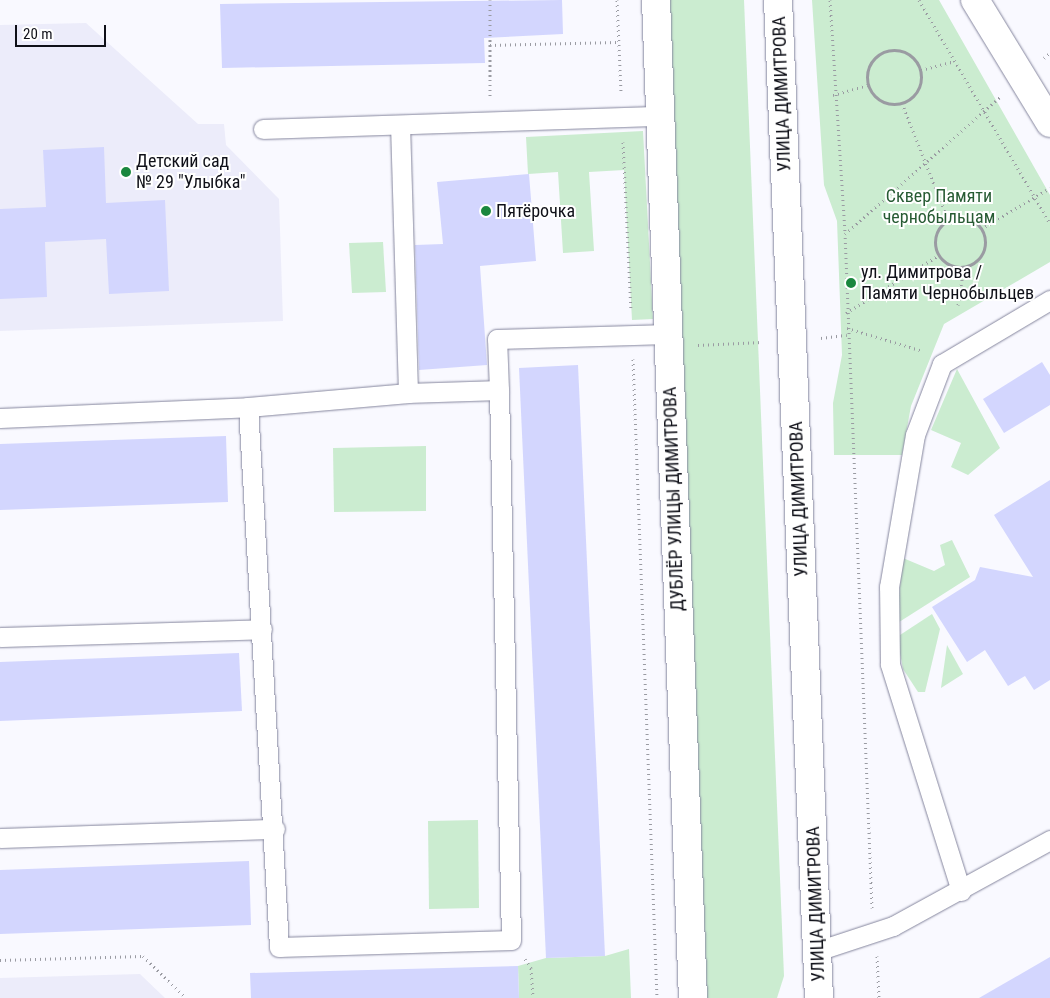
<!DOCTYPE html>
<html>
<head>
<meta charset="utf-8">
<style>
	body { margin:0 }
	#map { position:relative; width:1050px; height:998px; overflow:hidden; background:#f9f9ff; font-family:"Roboto Condensed",sans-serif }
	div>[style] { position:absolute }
	.built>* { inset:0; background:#ececfa }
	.green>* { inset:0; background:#cbecd0 }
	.building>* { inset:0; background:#d3d6fe }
	.path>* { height:3px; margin-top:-1.5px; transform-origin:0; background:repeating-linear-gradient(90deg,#9a9ba2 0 1px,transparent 0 5px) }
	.path>.ring { margin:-1.5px; padding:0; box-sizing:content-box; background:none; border:3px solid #9a9ba2; border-radius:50% }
	.roads { filter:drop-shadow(0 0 1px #85869e) drop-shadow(0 0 1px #85869e) }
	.lane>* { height:19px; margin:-9.5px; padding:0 9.5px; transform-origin:9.5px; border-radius:9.5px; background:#fff }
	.street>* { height:28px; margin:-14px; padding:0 14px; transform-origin:14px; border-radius:14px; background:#fff }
	.secondary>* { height:28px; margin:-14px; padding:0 14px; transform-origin:14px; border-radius:14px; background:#fff }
	.dots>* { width:14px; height:14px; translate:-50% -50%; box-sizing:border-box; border:2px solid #fff; border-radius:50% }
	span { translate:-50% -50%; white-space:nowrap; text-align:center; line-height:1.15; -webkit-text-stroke:4px #fff; paint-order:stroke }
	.street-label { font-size:18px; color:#0f1018 }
	.poi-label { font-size:18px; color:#0f1018 }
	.left { translate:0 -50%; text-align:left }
	.park-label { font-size:18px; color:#275b33 }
	.scale { position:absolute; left:15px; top:25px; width:91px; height:22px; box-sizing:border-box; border:2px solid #0f1018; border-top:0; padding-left:6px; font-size:15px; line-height:18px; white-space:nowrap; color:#0f1018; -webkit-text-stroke:4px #fff; paint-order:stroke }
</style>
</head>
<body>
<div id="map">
	<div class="built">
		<div style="clip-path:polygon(86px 23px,198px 124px,224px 124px,226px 145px,279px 199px,283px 321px,0 331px,0 25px)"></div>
		<div style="clip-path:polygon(140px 974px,165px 998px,0 998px,0 978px)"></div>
	</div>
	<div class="green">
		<div style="clip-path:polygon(668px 0,744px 0,784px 976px,777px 998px,707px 998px)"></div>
		<div style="clip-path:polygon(812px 0,939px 0,1050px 195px,1050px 262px,944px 324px,911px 406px,902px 455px,834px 455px,833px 403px,842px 355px,837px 221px,824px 185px)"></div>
		<div style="clip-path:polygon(643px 131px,653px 319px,632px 320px,624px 170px,589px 172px,594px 251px,563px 253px,558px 172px,528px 174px,526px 137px)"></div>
		<div style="clip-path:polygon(383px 242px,386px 292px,352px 293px,349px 243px)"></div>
		<div style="clip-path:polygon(957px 369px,1000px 448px,968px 475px,951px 467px,961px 443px,931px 430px)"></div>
		<div style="clip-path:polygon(426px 446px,426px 511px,334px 512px,333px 448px)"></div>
		<div style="clip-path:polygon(952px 540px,970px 577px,896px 624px,903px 558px,934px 571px,945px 565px,940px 545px)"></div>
		<div style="clip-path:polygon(932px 614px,940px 629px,925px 692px,918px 692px,903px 669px,897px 637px)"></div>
		<div style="clip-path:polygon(947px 645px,963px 674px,941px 688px)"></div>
		<div style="clip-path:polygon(478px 820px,479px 908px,429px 909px,428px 821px)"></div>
		<div style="clip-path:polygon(629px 949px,631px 998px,519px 998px,518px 966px,546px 958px,605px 956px)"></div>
	</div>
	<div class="building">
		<div style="clip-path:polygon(562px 0,563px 34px,484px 38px,485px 63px,222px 68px,220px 4px)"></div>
		<div style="clip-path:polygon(104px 147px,106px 203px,165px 200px,169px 291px,109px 294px,106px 239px,45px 242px,47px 297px,0 299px,0 209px,46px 207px,43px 150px)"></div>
		<div style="clip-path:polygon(529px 174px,536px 261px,480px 266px,487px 365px,419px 370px,415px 245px,443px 244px,437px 182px)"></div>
		<div style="clip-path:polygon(1042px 362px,1050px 375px,1050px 405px,1004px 433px,983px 399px)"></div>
		<div style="clip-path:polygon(578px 365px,605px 956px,546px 958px,519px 368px)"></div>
		<div style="clip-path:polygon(226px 436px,228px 502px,0 510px,0 444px)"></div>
		<div style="clip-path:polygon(1050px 480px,1050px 680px,1034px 690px,1025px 676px,1008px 686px,985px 650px,967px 662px,932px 607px,975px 580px,980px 567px,1033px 577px,994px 515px)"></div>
		<div style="clip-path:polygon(239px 653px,242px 711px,0 721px,0 662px)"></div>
		<div style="clip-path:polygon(249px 861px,251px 925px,0 934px,0 870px)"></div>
		<div style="clip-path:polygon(1050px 957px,1050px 998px,979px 998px)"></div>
		<div style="clip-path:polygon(518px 966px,519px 998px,251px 998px,250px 973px)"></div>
	</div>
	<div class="path">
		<div style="left:490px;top:0;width:97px;rotate:90deg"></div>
		<div style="left:617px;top:0;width:93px;rotate:87.5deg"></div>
		<div style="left:830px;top:0;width:234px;rotate:86.3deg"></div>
		<div style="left:919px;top:0;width:259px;rotate:59.6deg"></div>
		<div style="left:490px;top:45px;width:128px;rotate:-1.3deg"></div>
		<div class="ring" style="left:867px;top:50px;width:51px;height:51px"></div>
		<div style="left:1044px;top:58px;width:8px;rotate:-40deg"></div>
		<div style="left:921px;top:70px;width:34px;rotate:-15deg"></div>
		<div style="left:833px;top:95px;width:36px;rotate:-16deg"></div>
		<div style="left:902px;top:103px;width:126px;rotate:68.5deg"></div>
		<div style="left:623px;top:142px;width:168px;rotate:87.3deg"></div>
		<div class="ring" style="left:935px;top:217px;width:47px;height:47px"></div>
		<div style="left:981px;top:229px;width:80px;rotate:-30.7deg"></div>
		<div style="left:958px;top:305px;width:39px;rotate:-81deg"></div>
		<div style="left:846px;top:313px;width:110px;rotate:-31.9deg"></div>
		<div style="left:847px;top:328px;width:79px;rotate:16.8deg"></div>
		<div style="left:821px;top:338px;width:26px;rotate:-7deg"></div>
		<div style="left:698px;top:345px;width:64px;rotate:-2.7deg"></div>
		<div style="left:633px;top:359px;width:639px;rotate:87.85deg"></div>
		<div style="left:872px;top:908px;width:675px;rotate:-92.29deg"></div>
		<div style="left:845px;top:234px;width:207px;rotate:-41.5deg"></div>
		<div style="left:877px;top:956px;width:42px;rotate:87.3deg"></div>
		<div style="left:525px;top:959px;width:11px;rotate:56deg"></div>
		<div style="left:531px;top:968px;width:30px;rotate:86deg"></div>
		<div style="left:0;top:960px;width:143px;rotate:-1.6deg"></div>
		<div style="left:143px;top:956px;width:60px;rotate:44.3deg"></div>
	</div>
	<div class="roads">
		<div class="lane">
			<div style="left:263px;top:129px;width:397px;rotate:-1.9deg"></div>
			<div style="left:499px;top:390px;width:51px;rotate:-92.2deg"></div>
			<div style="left:497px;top:339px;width:171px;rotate:-1.7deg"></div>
			<div style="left:248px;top:407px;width:161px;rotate:-5deg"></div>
			<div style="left:0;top:418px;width:248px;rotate:-2.5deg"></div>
			<div style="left:248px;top:407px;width:541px;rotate:86.71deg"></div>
			<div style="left:279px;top:947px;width:232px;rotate:-1.7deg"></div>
			<div style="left:511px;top:940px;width:550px;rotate:-91.25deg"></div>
			<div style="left:499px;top:390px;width:91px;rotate:178.1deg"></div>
			<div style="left:408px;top:393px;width:268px;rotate:-91.7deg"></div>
			<div style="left:0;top:637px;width:262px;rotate:-1.7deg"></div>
			<div style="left:0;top:838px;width:275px;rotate:-1.9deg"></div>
			<div style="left:961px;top:891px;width:238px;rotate:-107.4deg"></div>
			<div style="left:890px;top:664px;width:77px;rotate:-90.7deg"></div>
			<div style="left:889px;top:587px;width:154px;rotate:-80.3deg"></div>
			<div style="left:915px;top:435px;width:76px;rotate:-69.2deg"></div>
			<div style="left:942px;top:364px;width:126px;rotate:-30.7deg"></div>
			<div style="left:817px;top:951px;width:80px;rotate:-18.2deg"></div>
			<div style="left:893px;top:926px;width:179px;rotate:-28.7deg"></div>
		</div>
		<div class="street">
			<div style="left:656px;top:0;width:999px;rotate:87.88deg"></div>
		</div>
		<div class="secondary">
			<div style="left:778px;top:0;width:999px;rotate:87.65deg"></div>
			<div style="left:975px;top:0;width:144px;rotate:58.6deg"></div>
		</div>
	</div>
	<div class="dots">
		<div style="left:126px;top:172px;background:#1a873e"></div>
		<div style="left:486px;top:211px;background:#1a873e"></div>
		<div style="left:851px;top:283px;background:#1a873e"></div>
	</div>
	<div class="street-label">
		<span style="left:782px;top:94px;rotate:-92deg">УЛИЦА ДИМИТРОВА</span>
		<span style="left:674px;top:499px;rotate:-92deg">ДУБЛЁР УЛИЦЫ ДИМИТРОВА</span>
		<span style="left:799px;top:499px;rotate:-92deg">УЛИЦА ДИМИТРОВА</span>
		<span style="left:816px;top:904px;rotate:-92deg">УЛИЦА ДИМИТРОВА</span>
	</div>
	<div class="poi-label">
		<span class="left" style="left:136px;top:172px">Детский сад<br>№ 29 "Улыбка"</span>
		<span class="left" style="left:496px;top:211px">Пятёрочка</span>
		<span class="left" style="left:861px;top:283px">ул. Димитрова /<br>Памяти Чернобыльцев</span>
	</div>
	<div class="park-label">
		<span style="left:939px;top:207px">Сквер Памяти<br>чернобыльцам</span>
	</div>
	<div class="scale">20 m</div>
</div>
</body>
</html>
